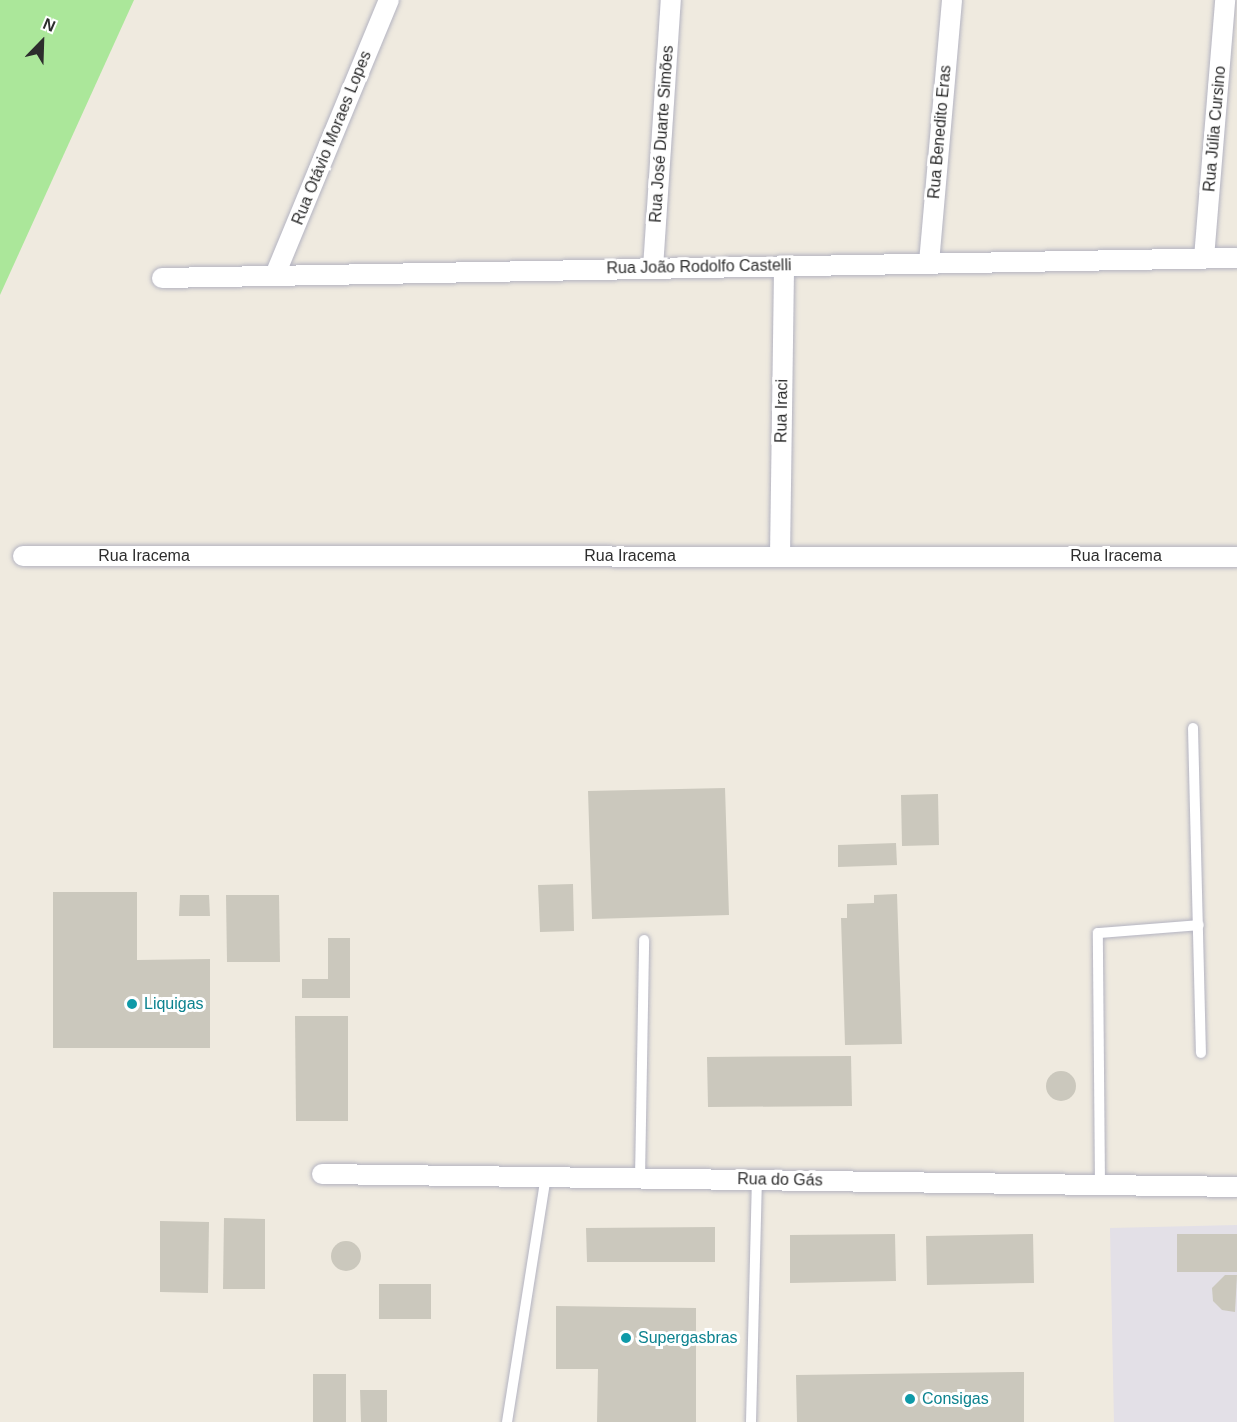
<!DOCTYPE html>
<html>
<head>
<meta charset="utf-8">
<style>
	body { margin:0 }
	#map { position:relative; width:1237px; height:1422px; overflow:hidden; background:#efeadf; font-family:Arial,sans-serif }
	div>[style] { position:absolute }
	.industrial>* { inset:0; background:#e3e0e7 }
	.green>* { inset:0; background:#abe79a }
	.building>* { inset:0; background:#cbc8bd }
	.round { border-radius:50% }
	.roads { filter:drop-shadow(0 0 2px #b3b3c1) drop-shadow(0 0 2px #b3b3c1) }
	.service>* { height:10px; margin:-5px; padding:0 5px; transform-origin:5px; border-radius:5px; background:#fff }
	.minor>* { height:20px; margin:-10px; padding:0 10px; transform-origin:10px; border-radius:10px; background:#fff }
	.dots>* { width:16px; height:16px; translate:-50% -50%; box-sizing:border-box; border:3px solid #fff; border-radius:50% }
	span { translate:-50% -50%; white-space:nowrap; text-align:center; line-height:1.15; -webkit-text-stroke:6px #fff; paint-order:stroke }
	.street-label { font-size:16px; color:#2d2d2d }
	.culture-label { font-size:16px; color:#0d838f }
	.left { translate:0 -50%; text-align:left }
	.north { position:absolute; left:12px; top:12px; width:60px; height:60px; -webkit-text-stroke:4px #fff; paint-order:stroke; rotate:23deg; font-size:16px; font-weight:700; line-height:24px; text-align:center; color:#2d2d2d }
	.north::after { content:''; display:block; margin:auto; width:21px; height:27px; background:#2d2d2d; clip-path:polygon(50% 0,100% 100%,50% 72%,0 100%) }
</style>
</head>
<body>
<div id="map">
	<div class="industrial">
		<div style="clip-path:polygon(1237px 1225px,1237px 1422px,1114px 1422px,1110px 1228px)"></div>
	</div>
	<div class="green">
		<div style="clip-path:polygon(0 0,134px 0,0 295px)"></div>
	</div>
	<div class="building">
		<div style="clip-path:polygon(725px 788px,729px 915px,592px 919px,588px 791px)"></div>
		<div style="clip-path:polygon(938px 794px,939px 845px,902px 846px,901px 795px)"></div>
		<div style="clip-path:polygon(896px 843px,897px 865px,838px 867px,838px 845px)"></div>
		<div style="clip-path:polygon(573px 884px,574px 931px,540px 932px,538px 885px)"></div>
		<div style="clip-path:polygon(53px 892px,137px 892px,137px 960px,210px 959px,210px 1048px,53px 1048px)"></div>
		<div style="clip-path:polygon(897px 894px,902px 1044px,845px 1045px,841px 918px,847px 918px,847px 904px,874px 903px,874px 895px)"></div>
		<div style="clip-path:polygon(180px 895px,209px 895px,210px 916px,179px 916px)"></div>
		<div style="clip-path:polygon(226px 895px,279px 895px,280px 962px,227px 962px)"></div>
		<div style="clip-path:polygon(328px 938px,350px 938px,350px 998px,302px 998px,302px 979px,328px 979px)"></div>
		<div style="clip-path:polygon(295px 1016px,348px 1016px,348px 1121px,296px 1121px)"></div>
		<div style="clip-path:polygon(851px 1056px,852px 1106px,708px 1107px,707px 1057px)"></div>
		<div class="round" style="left:1046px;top:1071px;width:30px;height:30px"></div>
		<div style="clip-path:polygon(224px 1218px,265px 1219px,265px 1289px,223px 1289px)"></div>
		<div style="clip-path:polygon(160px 1221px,209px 1222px,208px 1293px,160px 1292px)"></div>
		<div style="clip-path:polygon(715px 1227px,715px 1262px,587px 1262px,586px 1228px)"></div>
		<div style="clip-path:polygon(895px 1234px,896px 1281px,790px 1283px,790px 1235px)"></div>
		<div style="clip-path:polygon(1033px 1234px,1034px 1283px,927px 1285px,926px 1236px)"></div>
		<div style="clip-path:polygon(1177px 1234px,1237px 1234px,1237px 1272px,1177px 1272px)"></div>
		<div class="round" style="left:331px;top:1241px;width:30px;height:30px"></div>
		<div style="clip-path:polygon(1225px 1275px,1237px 1275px,1235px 1312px,1222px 1310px,1213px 1301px,1212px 1288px)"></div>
		<div style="clip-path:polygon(379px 1284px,431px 1284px,431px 1319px,379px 1319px)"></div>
		<div style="clip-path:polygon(556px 1306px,696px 1308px,696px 1422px,597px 1422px,598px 1369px,556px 1369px)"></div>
		<div style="clip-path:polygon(1024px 1372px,1024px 1422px,797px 1422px,796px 1375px)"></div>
		<div style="clip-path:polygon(313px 1374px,346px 1374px,346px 1422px,313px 1422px)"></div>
		<div style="clip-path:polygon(360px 1390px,387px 1390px,387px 1422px,361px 1422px)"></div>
	</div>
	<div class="roads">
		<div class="service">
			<div style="left:1193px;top:728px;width:325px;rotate:88.6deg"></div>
			<div style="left:640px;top:1178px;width:238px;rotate:-89deg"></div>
			<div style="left:1100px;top:1185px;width:252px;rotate:-90.5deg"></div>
			<div style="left:1098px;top:933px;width:101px;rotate:-4.5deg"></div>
			<div style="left:507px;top:1422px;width:248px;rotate:-81deg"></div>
			<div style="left:751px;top:1422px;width:242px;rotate:-88.6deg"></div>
		</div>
		<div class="minor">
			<div style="left:1204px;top:258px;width:259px;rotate:-85.3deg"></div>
			<div style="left:929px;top:263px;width:264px;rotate:-85deg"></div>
			<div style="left:653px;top:268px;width:269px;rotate:-86.2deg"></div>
			<div style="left:275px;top:275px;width:298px;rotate:-67.5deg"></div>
			<div style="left:162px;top:278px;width:1075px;rotate:-1.07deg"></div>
			<div style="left:23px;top:556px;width:1214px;rotate:0.05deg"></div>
			<div style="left:780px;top:556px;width:290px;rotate:-89.2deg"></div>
			<div style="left:322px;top:1174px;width:915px;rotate:0.81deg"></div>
		</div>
	</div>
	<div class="dots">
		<div style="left:132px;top:1004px;background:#0f9aa8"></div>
		<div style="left:626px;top:1338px;background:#0f9aa8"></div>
		<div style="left:910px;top:1399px;background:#0f9aa8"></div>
	</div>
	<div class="street-label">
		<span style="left:1215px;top:129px;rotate:-85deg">Rua Júlia Cursino</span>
		<span style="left:940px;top:132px;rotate:-85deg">Rua Benedito Eras</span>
		<span style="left:662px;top:134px;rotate:-86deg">Rua José Duarte Simões</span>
		<span style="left:332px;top:138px;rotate:-68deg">Rua Otávio Moraes Lopes</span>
		<span style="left:699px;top:267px;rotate:-1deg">Rua João Rodolfo Castelli</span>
		<span style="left:782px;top:411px;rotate:-89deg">Rua Iraci</span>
		<span style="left:144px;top:556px">Rua Iracema</span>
		<span style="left:630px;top:556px">Rua Iracema</span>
		<span style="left:1116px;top:556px">Rua Iracema</span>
		<span style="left:780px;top:1180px;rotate:1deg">Rua do Gás</span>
	</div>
	<div class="culture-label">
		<span class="left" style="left:144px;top:1004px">Liquigas</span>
		<span class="left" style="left:638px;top:1338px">Supergasbras</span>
		<span class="left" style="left:922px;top:1399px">Consigas</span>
	</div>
	<div class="north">N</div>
</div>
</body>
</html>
